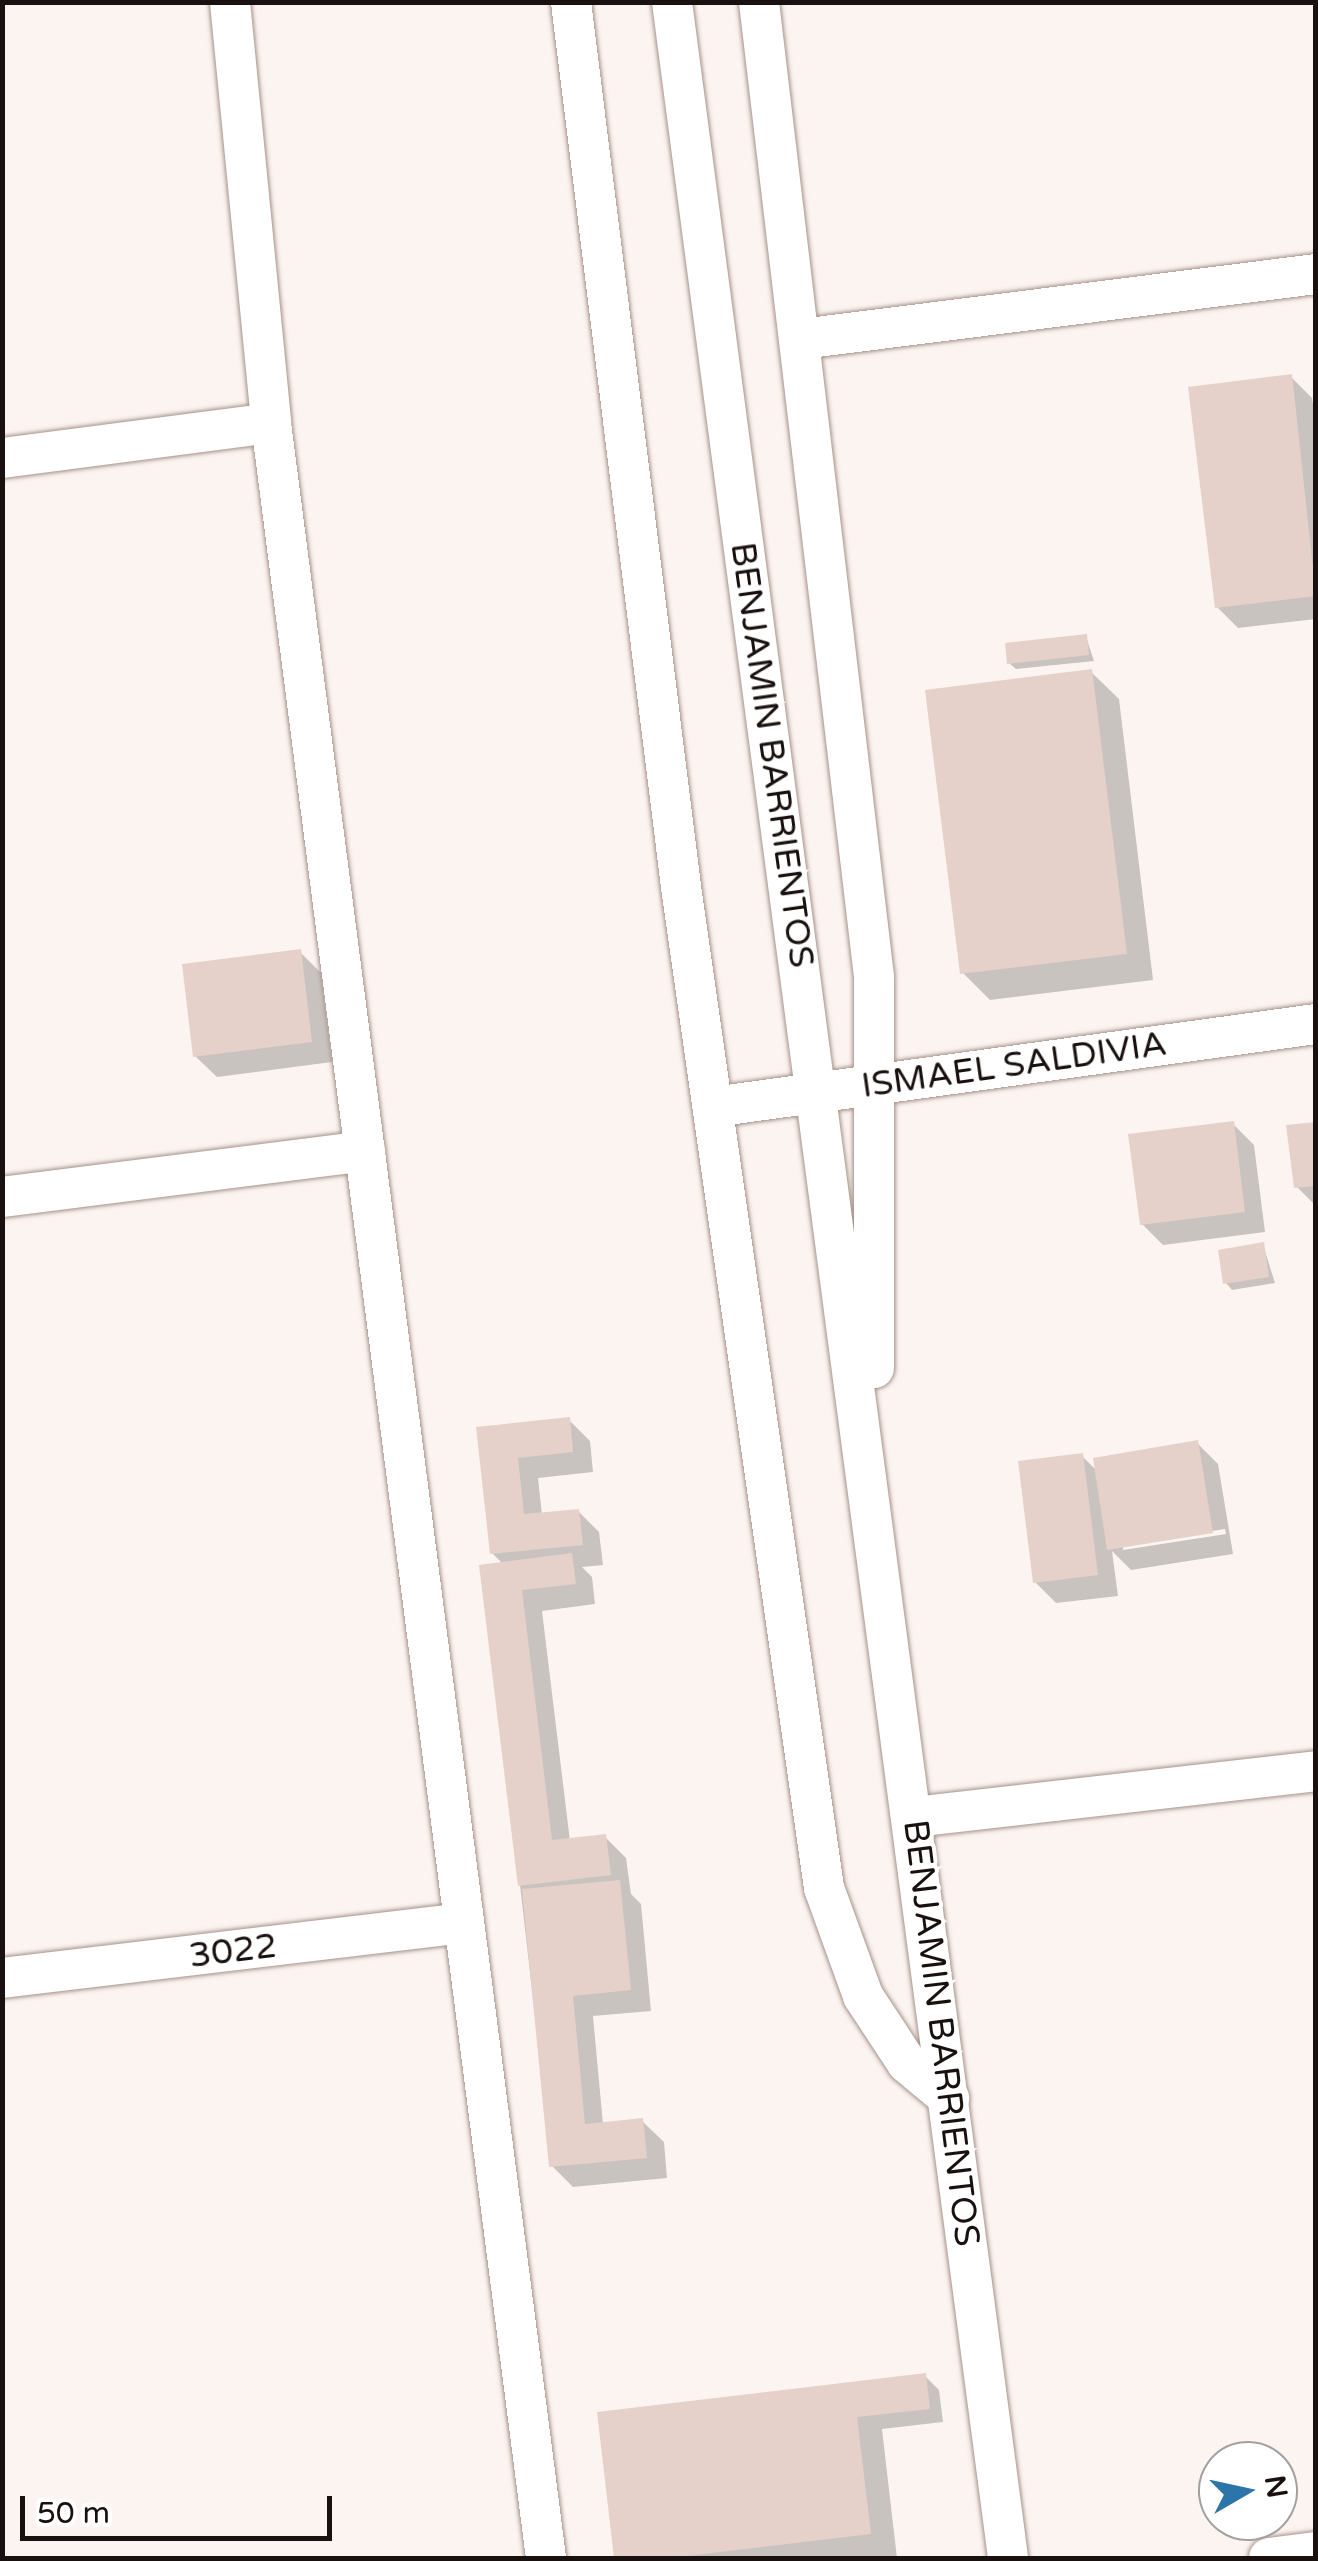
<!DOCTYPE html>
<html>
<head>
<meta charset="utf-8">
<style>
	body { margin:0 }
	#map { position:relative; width:1318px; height:2561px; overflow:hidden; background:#fcf4f1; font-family:"Varela Round",sans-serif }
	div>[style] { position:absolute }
	.shadow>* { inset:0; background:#0003 }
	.building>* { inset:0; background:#e5d1c9 }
	.roads { filter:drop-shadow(0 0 2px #a5928a) drop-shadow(0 0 2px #a5928a) }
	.minor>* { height:40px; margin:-20px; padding:0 20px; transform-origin:20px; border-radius:20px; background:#fff }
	span { translate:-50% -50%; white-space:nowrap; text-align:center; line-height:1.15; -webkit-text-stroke:8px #fff; paint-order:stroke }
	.street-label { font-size:35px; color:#18110f }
	.frame { position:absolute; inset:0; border:5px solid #18110f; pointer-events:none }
	.north { position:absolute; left:1198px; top:2441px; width:100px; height:100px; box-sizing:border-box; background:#fff; border:2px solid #a3a09f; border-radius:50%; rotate:81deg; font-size:28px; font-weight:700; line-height:40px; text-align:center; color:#18110f }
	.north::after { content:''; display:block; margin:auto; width:35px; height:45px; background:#2b75a8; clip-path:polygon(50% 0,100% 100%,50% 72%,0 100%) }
	.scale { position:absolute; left:20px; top:2496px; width:312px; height:45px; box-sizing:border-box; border:5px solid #18110f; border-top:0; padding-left:12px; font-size:30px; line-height:35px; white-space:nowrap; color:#18110f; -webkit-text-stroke:8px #fff; paint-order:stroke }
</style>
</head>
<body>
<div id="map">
	<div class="shadow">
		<div style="clip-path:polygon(1291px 377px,1312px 398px,1316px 426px,1316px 619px,1238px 628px,1217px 607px)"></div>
		<div style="clip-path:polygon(1086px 637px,1094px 661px,1016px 669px,1009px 663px)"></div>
		<div style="clip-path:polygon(1091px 672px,1119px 699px,1153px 980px,990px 1000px,963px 973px)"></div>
		<div style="clip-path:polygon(300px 952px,321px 973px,332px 1062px,217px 1077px,195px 1056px)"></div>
		<div style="clip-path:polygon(1233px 1124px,1254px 1145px,1265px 1232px,1163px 1245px,1142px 1224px)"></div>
		<div style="clip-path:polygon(1316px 1124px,1316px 1206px,1297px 1187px)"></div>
		<div style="clip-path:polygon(1263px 1245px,1275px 1283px,1232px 1290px,1226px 1283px)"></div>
		<div style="clip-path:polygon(569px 1420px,590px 1441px,593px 1472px,538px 1478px,542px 1515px,578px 1511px,599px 1532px,603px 1565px,582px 1567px,592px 1577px,595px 1604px,542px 1611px,570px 1841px,605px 1837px,626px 1858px,631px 1894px,641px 1904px,651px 2011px,593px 2016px,603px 2124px,642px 2121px,664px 2142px,667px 2178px,573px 2187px,552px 2166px,520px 1885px,503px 1564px,492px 1553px,479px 1429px)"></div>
		<div style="clip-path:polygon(evenodd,1197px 1443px,1218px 1464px,1233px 1554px,1131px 1570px,1112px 1551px,1118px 1596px,1056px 1603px,1035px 1582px,1082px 1456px,1097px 1471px,1197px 1443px,1225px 1529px,1226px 1534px,1123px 1550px,1123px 1545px,1225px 1529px)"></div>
		<div style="clip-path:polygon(925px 2376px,939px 2390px,943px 2422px,882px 2429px,897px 2558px,617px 2558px,600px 2414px)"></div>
	</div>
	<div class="building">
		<div style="clip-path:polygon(1292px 374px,1316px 596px,1215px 608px,1188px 387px)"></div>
		<div style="clip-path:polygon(1087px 634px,1089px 655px,1007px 664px,1005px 643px)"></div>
		<div style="clip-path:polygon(1092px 669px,1127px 954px,960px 974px,925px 690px)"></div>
		<div style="clip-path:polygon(301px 949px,312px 1042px,193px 1057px,182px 964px)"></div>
		<div style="clip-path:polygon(1234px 1121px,1245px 1212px,1140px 1225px,1128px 1134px)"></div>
		<div style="clip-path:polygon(1316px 1122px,1316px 1186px,1294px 1188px,1286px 1125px)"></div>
		<div style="clip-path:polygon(1264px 1242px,1269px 1277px,1223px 1284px,1218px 1250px)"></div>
		<div style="clip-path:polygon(570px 1417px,573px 1452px,518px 1458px,524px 1514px,579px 1509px,583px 1545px,490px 1554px,476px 1427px)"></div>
		<div style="clip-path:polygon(1198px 1440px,1213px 1533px,1107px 1550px,1093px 1458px)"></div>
		<div style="clip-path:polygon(1083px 1453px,1098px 1575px,1033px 1583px,1018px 1461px)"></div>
		<div style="clip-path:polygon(572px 1553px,576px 1584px,522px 1590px,552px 1840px,606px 1834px,611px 1875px,518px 1886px,479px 1565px)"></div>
		<div style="clip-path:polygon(620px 1880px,631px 1990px,573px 1996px,585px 2124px,643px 2118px,647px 2158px,549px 2167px,522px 1889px)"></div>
		<div style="clip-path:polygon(926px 2373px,930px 2409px,857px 2417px,871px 2534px,670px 2558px,614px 2558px,597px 2412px)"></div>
	</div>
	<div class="roads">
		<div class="minor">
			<div style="left:230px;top:2px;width:423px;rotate:84.4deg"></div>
			<div style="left:271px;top:423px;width:2153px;rotate:82.66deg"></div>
			<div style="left:571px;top:2px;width:892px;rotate:82.91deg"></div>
			<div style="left:681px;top:887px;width:1011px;rotate:81.87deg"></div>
			<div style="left:824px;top:1888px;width:115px;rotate:70.1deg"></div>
			<div style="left:863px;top:1996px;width:80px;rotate:56.7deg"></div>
			<div style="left:907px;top:2063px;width:55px;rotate:39.8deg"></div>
			<div style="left:672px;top:2px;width:2578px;rotate:82.51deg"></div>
			<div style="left:759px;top:2px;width:982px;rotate:83.27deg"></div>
			<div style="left:874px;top:977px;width:391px;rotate:90deg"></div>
			<div style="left:801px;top:339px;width:519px;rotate:-7.19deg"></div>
			<div style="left:2px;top:458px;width:271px;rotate:-7.4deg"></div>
			<div style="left:713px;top:1107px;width:609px;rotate:-7.84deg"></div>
			<div style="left:2px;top:1197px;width:366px;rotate:-7.2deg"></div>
			<div style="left:913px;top:1817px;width:406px;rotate:-6.5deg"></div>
			<div style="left:2px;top:1978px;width:465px;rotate:-6.8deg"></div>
			<div style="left:1269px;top:2558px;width:47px;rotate:-7.3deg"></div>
		</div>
	</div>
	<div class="street-label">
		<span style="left:772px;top:755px;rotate:82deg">BENJAMIN BARRIENTOS</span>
		<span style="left:1014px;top:1065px;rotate:-8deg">ISMAEL SALDIVIA</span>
		<span style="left:233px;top:1951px;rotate:-7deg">3022</span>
		<span style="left:941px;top:2033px;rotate:83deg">BENJAMIN BARRIENTOS</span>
	</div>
	<div class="frame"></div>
	<div class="north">N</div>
	<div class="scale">50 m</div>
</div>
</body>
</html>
